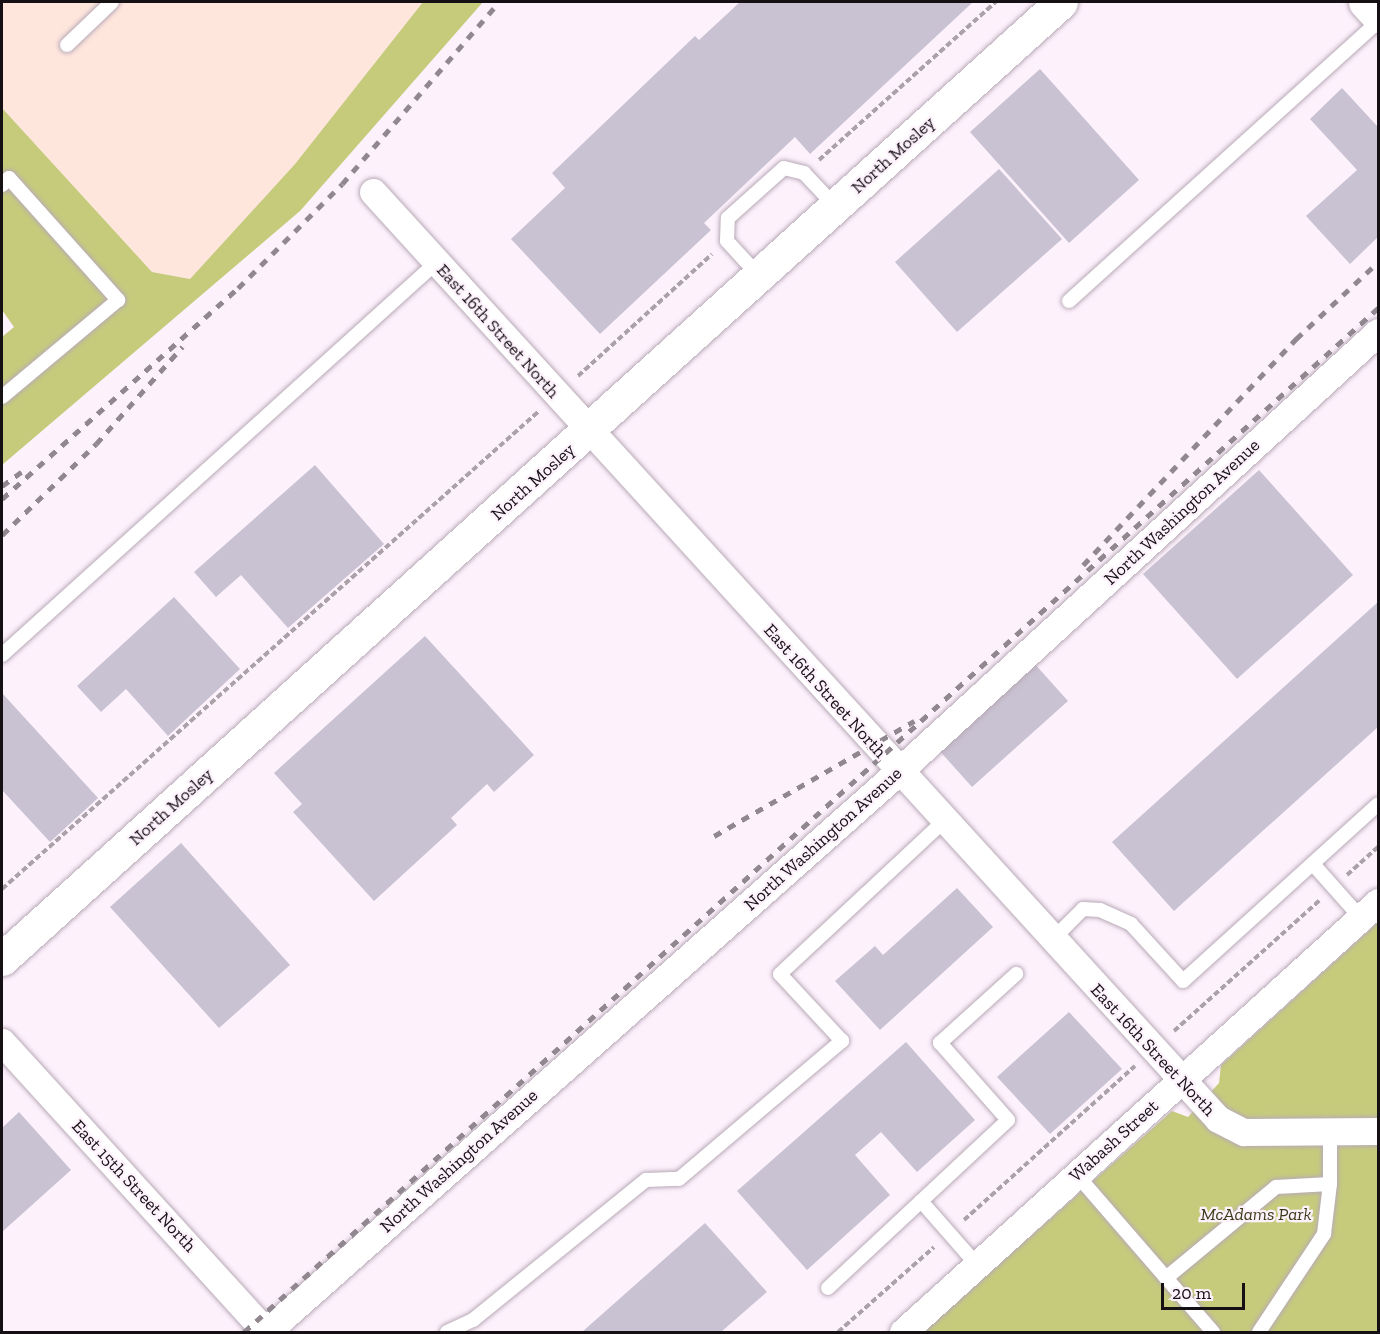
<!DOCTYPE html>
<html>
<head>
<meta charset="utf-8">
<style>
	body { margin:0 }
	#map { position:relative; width:1380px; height:1334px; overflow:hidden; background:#fdf1fc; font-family:"Zilla Slab",serif }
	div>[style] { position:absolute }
	.industrial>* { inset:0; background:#ffe6dd }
	.green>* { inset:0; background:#c6cb7c }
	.building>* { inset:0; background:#c9c2d2 }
	.path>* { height:4px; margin-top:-2px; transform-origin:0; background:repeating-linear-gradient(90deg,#aaa1a9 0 6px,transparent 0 9px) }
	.roads { filter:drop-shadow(0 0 2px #b8aab7) drop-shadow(0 0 2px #b8aab7) }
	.service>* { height:14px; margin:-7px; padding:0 7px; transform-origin:7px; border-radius:7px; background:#fff }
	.minor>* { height:27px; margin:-13.5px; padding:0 13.5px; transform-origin:13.5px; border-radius:13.5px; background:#fff }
	.tertiary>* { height:33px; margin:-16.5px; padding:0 16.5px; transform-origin:16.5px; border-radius:16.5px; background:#fff }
	.rail>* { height:4.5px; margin-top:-2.25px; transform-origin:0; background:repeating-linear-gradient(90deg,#90878f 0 8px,transparent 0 16px) }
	span { translate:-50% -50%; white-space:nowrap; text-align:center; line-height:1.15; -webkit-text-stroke:4.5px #fdf1fc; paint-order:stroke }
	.street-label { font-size:18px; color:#141014 }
	.park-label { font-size:18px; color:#3a3c19; font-style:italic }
	.frame { position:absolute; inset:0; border:3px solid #141014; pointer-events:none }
	.scale { position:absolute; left:1161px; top:1283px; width:84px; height:27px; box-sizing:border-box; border:3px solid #141014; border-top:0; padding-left:8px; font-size:18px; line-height:21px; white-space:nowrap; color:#141014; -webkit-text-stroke:4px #fdf1fc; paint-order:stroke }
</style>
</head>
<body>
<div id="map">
	<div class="industrial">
		<div style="clip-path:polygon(2px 2px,423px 2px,295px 164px,190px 279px,152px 272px,2px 108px)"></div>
	</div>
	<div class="green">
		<div style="clip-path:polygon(423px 2px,483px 2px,300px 211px,2px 465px,2px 337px,14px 327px,2px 310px,2px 108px,152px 272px,190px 279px,295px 164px)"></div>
		<div style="clip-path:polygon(1378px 922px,1378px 1332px,922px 1332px,1172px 1111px,1188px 1117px,1219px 1083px,1221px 1065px)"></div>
	</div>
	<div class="building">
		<div style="clip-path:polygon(740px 2px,973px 2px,810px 154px,795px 137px,704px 223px,711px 230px,600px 334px,511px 239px,565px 188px,552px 173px,695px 36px,699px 40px)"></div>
		<div style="clip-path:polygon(1040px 69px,1139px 180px,1069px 243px,970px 132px)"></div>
		<div style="clip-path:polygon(1342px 88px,1378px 127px,1378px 237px,1350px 264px,1306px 216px,1357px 170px,1310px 119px)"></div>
		<div style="clip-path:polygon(999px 169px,1062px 239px,957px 332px,895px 262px)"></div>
		<div style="clip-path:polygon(315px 465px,384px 544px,288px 628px,241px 575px,216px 597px,194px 572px)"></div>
		<div style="clip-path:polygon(1259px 470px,1353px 575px,1237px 679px,1143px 574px)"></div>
		<div style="clip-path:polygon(174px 597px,240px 669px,168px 736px,126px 689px,101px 712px,77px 686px)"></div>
		<div style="clip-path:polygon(1378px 602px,1378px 727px,1174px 911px,1112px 842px)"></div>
		<div style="clip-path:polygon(425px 636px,534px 755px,494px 792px,487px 784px,451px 818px,457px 825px,374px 901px,293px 812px,302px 804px,274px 773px)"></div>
		<div style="clip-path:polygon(1033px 662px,1068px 701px,972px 787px,937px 748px)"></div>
		<div style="clip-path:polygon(2px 693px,98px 798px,50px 842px,2px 790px)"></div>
		<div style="clip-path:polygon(181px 843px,290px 965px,219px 1028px,110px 907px)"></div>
		<div style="clip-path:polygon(957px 888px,993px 927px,880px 1030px,835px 981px,875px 946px,883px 955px)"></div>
		<div style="clip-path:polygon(1069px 1012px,1122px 1069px,1050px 1134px,997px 1077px)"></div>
		<div style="clip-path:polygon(906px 1042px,975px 1120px,917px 1172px,881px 1132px,855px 1155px,890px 1195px,807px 1270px,737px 1191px)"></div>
		<div style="clip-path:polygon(19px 1112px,71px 1170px,2px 1232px,2px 1128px)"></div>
		<div style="clip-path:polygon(705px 1223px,767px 1292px,721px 1332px,582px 1332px)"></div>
	</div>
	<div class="path">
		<div style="left:819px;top:160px;width:237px;rotate:-41.8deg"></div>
		<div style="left:578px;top:376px;width:181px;rotate:-42.3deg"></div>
		<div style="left:1347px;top:875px;width:42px;rotate:-42.1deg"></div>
		<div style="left:2px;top:889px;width:719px;rotate:-41.67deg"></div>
		<div style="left:1174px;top:1031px;width:196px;rotate:-41.9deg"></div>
		<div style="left:964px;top:1220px;width:230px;rotate:-42deg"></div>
		<div style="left:838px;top:1332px;width:128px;rotate:-41.5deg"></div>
	</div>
	<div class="roads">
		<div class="service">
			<div style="left:67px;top:45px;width:62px;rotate:-43.7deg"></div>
			<div style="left:2px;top:185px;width:10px;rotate:-45deg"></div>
			<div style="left:9px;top:178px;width:164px;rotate:48.2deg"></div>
			<div style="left:118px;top:300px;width:151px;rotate:140.1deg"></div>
			<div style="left:760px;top:277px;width:49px;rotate:-132.5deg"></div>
			<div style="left:727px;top:241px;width:23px;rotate:-88deg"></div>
			<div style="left:728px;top:218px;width:75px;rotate:-41.8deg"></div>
			<div style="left:784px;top:168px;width:21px;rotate:14deg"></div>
			<div style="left:804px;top:173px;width:47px;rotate:46.7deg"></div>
			<div style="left:1069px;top:301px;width:416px;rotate:-42.1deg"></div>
			<div style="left:2px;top:655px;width:586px;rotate:-42.1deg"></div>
			<div style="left:1313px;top:864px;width:72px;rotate:48.4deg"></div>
			<div style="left:1052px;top:940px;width:44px;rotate:-45deg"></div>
			<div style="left:1083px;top:909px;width:17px;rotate:3deg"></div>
			<div style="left:1100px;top:910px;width:34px;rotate:24deg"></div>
			<div style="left:1131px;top:924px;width:77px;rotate:47.6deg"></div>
			<div style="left:1183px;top:981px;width:263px;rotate:-42.2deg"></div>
			<div style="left:1077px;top:1175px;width:208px;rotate:49.1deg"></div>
			<div style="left:921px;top:1201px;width:85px;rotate:48.8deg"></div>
			<div style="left:1166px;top:1278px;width:143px;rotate:-39.6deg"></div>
			<div style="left:1276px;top:1187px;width:54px;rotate:-3.2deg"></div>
			<div style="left:1330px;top:1184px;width:52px;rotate:-90deg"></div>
			<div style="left:828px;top:1288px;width:246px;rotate:-43deg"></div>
			<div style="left:1008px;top:1120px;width:103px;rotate:-131.4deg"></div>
			<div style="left:940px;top:1043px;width:103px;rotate:-42.2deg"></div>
			<div style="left:447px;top:1332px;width:29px;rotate:-25deg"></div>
			<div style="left:473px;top:1320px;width:223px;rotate:-39deg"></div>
			<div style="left:646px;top:1180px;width:33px;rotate:-2deg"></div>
			<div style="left:679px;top:1179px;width:214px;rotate:-40.3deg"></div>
			<div style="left:842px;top:1041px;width:91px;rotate:-132.8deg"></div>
			<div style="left:780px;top:974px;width:224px;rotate:-43deg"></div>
			<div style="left:1259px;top:1332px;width:118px;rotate:-56.4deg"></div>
			<div style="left:1324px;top:1234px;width:50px;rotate:-83.2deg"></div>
		</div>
		<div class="minor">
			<div style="left:373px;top:192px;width:1254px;rotate:47.65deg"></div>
			<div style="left:1218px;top:1119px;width:29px;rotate:27deg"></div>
			<div style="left:1244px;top:1132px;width:134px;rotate:-0.4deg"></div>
			<div style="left:2px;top:1042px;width:391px;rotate:47.7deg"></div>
			<div style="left:257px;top:1332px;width:26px;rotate:-28deg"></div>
			<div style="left:280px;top:1320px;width:826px;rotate:-41.56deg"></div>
			<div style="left:898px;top:772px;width:651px;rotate:-42.51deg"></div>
			<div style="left:903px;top:1332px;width:641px;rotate:-42.15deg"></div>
		</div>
		<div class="tertiary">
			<div style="left:1365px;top:2px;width:19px;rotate:47deg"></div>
			<div style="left:2px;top:959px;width:1427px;rotate:-42.1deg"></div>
		</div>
	</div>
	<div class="rail">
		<div style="left:2px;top:486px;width:24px;rotate:-36deg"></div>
		<div style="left:2px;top:499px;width:317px;rotate:-41.8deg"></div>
		<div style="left:238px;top:288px;width:147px;rotate:-45deg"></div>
		<div style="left:342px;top:184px;width:240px;rotate:-49.2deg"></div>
		<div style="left:2px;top:535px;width:131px;rotate:-44.1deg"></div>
		<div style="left:96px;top:444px;width:130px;rotate:-48.4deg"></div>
		<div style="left:1083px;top:565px;width:311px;rotate:-46.7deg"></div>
		<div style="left:1296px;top:339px;width:112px;rotate:-43.2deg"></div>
		<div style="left:714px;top:836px;width:231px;rotate:-29.9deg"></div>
		<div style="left:244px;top:1332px;width:1528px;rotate:-42.08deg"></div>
	</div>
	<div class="street-label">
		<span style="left:893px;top:155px;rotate:-42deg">North Mosley</span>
		<span style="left:498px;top:331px;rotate:48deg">East 16th Street North</span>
		<span style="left:533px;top:482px;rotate:-42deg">North Mosley</span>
		<span style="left:1182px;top:512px;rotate:-43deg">North Washington Avenue</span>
		<span style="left:825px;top:691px;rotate:48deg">East 16th Street North</span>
		<span style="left:171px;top:807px;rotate:-42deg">North Mosley</span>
		<span style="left:823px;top:839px;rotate:-42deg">North Washington Avenue</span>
		<span style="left:1153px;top:1050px;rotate:47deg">East 16th Street North</span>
		<span style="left:1114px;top:1141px;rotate:-42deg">Wabash Street</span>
		<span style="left:459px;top:1161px;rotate:-42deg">North Washington Avenue</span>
		<span style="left:134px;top:1186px;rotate:47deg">East 15th Street North</span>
	</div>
	<div class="park-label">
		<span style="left:1256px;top:1214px">McAdams Park</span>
	</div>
	<div class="frame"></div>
	<div class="scale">20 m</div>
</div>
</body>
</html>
